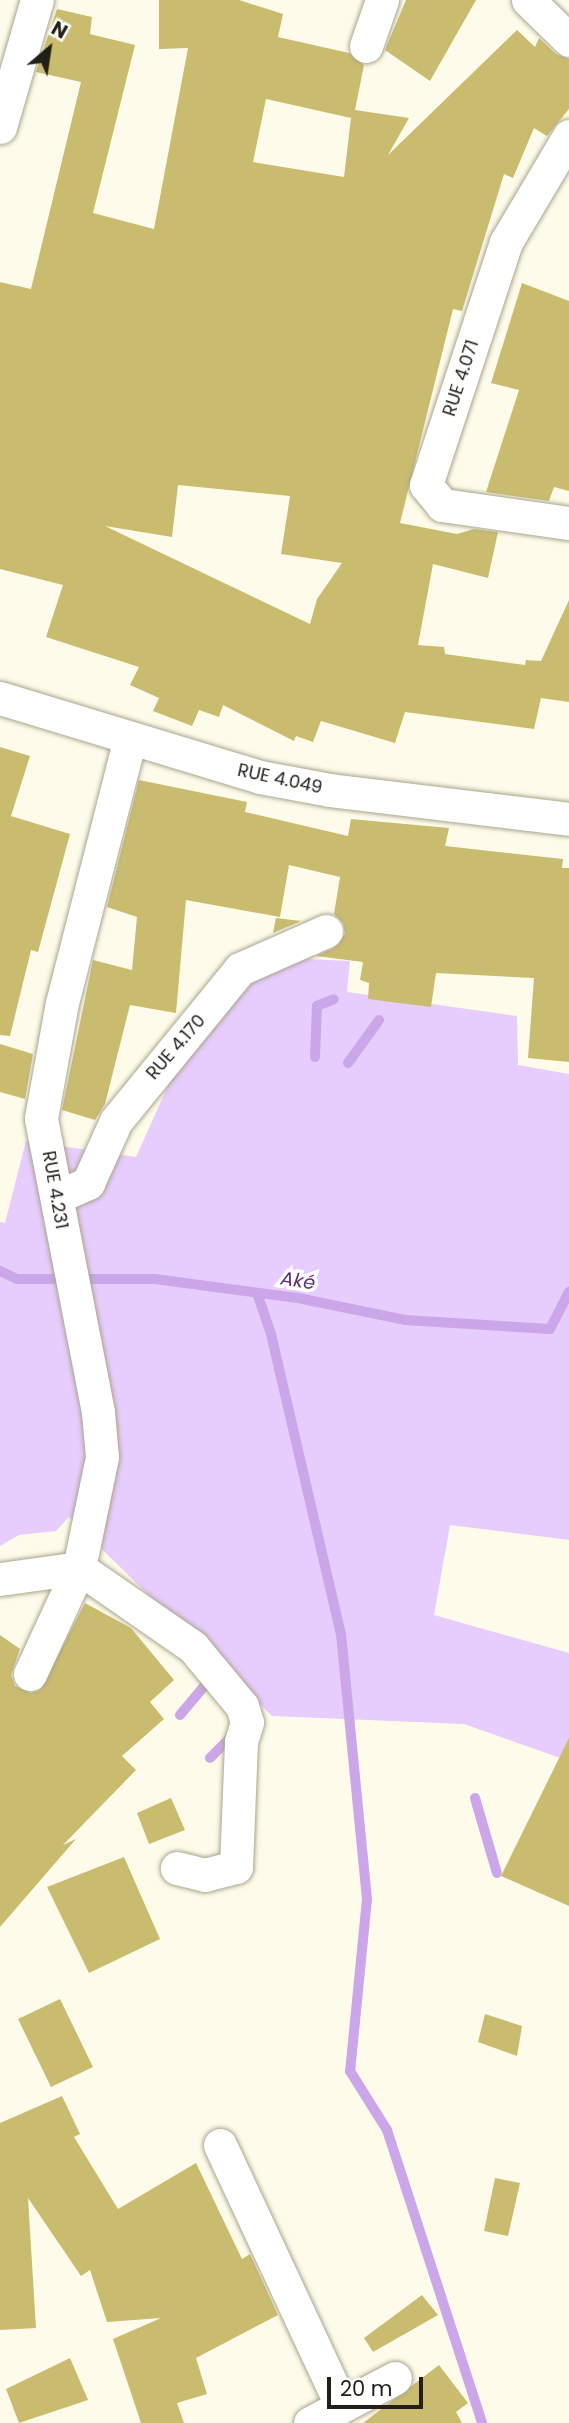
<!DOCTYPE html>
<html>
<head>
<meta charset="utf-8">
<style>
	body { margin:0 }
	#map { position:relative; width:569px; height:2423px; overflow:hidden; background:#fefbeb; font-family:Poppins,sans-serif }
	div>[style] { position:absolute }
	.green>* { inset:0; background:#e7ccfe }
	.stream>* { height:10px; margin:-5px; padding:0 5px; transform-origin:5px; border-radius:5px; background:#cba6e8 }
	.building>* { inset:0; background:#cabc6f }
	.roads { filter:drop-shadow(0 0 2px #aaa58b) drop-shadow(0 0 2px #aaa58b) }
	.minor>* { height:33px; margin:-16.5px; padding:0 16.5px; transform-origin:16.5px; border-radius:16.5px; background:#fff }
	span { translate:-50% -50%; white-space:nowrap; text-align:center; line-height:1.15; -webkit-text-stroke:7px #fff; paint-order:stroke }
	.street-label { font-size:18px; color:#222016 }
	.water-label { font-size:19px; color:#5c2e7b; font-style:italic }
	.north { position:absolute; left:14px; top:14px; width:70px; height:70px; -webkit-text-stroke:5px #fff; paint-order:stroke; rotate:29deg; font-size:19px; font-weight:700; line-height:28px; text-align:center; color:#222016 }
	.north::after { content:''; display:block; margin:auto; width:24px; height:32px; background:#222016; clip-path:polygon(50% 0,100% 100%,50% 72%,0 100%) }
	.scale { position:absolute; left:327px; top:2377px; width:96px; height:32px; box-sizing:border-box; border:4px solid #222016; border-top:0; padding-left:9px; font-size:21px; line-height:24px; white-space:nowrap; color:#222016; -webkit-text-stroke:5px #fff; paint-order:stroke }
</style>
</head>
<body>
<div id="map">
	<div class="green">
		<div style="clip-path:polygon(245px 956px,350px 961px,347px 992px,517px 1016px,518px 1065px,569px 1074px,569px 1540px,450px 1525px,434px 1615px,569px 1653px,569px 1761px,464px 1724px,272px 1716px,69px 1517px,56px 1531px,19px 1535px,0 1546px,0 1222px,5px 1223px,26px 1141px,136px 1157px,220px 970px)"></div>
	</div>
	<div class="stream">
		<div style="left:315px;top:1057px;width:51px;rotate:-87.8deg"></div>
		<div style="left:317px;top:1006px;width:18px;rotate:-22deg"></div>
		<div style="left:348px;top:1063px;width:53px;rotate:-54.2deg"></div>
		<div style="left:0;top:1271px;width:19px;rotate:25deg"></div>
		<div style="left:17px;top:1279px;width:138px"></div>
		<div style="left:155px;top:1279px;width:144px;rotate:7.6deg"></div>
		<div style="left:298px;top:1298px;width:109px;rotate:11.6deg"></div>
		<div style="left:405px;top:1320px;width:145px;rotate:3.6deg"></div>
		<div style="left:550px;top:1329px;width:42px;rotate:-62.8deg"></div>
		<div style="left:257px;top:1293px;width:43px;rotate:71.1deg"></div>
		<div style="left:271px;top:1334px;width:308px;rotate:76.9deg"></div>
		<div style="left:341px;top:1634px;width:266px;rotate:84.4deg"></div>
		<div style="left:367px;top:1899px;width:173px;rotate:95.6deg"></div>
		<div style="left:350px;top:2071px;width:70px;rotate:57.9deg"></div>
		<div style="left:387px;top:2130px;width:308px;rotate:72deg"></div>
		<div style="left:180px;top:1715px;width:48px;rotate:-50deg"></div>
		<div style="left:210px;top:1758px;width:31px;rotate:-45deg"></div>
		<div style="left:475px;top:1798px;width:78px;rotate:73.7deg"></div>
	</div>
	<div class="building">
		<div style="clip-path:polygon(evenodd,159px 0,239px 0,283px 14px,278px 37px,349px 53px,364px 65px,355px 110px,409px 118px,388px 155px,517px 30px,535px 47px,539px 38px,556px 54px,569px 59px,569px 109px,547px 136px,534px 128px,513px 178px,504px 174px,462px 311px,453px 309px,400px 523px,457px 534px,474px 529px,498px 532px,488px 578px,433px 564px,418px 645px,444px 647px,445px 654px,525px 665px,526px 660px,541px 661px,569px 600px,569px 702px,541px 698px,534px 729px,405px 712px,395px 743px,321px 721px,313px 742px,296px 736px,294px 741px,223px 705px,219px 717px,199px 710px,192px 726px,153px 711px,159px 698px,130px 685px,139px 667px,46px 637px,63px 585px,0 569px,0 282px,31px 289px,81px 82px,36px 72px,57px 9px,92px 17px,90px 34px,135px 45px,93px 213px,154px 229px,188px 48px,159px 49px,159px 0,266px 99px,351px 118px,344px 177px,253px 162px,266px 99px,159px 0,178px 485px,290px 496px,281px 554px,342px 563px,317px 599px,310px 624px,105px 526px,172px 537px,178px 485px)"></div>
		<div style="clip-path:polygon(406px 0,476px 0,430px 81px,385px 50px)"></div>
		<div style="clip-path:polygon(522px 283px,569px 301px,569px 491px,554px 487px,549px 501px,486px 492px,519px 390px,491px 383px)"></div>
		<div style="clip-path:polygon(0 747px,30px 756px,11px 816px,70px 834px,38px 952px,31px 950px,10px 1036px,0 1035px)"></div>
		<div style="clip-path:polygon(139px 780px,247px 802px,245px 812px,348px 836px,351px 819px,449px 828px,445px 846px,563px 859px,562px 868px,569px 868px,569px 1062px,528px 1058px,534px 978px,436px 973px,431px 1007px,368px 999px,369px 983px,360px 980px,363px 962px,316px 956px,334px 948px,345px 934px,343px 923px,334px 914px,340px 877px,289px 865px,280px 917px,186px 900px,176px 1013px,130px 1005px,105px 1104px,95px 1120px,62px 1110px,93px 960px,132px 970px,137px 917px,107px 907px)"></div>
		<div style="clip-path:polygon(276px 918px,301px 921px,273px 933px)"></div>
		<div style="clip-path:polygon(0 1044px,33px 1054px,25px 1099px,0 1092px)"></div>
		<div style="clip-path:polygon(85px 1603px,131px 1628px,174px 1680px,150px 1702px,164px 1719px,122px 1756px,136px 1770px,63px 1845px,76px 1839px,0 1927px,0 1635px,20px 1649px,11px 1675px,15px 1686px,31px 1693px,40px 1690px)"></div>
		<div style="clip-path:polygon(569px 1738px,569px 1906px,501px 1876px)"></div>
		<div style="clip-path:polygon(171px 1798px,185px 1830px,149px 1844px,137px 1813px)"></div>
		<div style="clip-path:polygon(124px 1857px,160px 1939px,89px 1973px,47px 1887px)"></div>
		<div style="clip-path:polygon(60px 1999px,93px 2067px,51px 2087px,18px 2019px)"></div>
		<div style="clip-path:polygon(485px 2014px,522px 2026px,517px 2056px,478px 2042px)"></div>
		<div style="clip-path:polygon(62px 2096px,80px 2134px,74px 2137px,118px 2209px,196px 2163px,242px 2259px,250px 2254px,278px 2315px,196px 2358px,207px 2394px,177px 2403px,184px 2423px,141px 2423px,113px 2339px,161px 2318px,107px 2322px,90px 2270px,81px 2276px,28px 2198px,36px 2328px,0 2330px,0 2123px)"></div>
		<div style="clip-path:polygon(495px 2178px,520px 2183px,508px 2236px,484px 2231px)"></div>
		<div style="clip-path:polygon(422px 2295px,438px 2315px,373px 2352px,364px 2338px)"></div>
		<div style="clip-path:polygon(70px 2358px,88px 2400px,19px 2423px,6px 2389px)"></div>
		<div style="clip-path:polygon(439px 2365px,468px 2403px,456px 2412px,462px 2423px,363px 2423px)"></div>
	</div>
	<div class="roads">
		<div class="minor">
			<div style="left:528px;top:0;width:57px;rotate:44.3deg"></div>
			<div style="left:366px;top:46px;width:49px;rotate:-70.8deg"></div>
			<div style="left:0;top:127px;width:132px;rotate:-73.8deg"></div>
			<div style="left:569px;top:136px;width:123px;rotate:120.7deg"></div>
			<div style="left:506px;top:242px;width:256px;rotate:108.2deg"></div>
			<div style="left:426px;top:485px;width:26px;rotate:51deg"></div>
			<div style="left:442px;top:505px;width:128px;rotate:8.1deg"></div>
			<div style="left:0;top:698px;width:272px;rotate:16.9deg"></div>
			<div style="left:260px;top:777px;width:71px;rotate:10.5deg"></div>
			<div style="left:330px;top:790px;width:241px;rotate:6.9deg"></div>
			<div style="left:59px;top:1196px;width:32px;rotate:-24deg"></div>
			<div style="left:88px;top:1183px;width:68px;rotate:-65.7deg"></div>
			<div style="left:116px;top:1121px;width:196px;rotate:-50.8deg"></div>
			<div style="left:240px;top:969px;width:94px;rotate:-23.8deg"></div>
			<div style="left:0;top:1579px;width:80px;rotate:-7.9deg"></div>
			<div style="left:79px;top:1568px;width:139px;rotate:34.7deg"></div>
			<div style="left:193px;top:1647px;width:77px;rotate:50.3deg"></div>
			<div style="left:242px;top:1706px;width:17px;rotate:73deg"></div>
			<div style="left:247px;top:1722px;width:21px;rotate:107deg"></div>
			<div style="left:241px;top:1742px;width:125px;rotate:92.3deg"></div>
			<div style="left:236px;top:1867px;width:32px;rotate:166deg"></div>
			<div style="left:205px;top:1875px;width:29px;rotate:-166deg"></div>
			<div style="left:30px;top:1674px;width:117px;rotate:-65.2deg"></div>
			<div style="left:79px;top:1568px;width:113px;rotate:-78.3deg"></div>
			<div style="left:102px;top:1457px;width:45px;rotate:-95.1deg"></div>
			<div style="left:98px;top:1412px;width:299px;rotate:-101deg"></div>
			<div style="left:41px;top:1118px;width:117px;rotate:-79.7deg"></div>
			<div style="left:62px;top:1003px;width:273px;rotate:-75.6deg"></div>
			<div style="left:220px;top:2145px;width:286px;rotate:65deg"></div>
			<div style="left:310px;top:2423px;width:96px;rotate:-27.9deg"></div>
		</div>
	</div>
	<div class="street-label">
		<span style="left:461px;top:378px;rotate:-72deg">RUE 4.071</span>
		<span style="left:280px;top:779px;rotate:12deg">RUE 4.049</span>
		<span style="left:176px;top:1047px;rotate:-49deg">RUE 4.170</span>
		<span style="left:55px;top:1190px;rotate:80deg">RUE 4.231</span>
	</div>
	<div class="water-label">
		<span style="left:298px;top:1281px;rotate:9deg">Aké</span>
	</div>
	<div class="north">N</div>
	<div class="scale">20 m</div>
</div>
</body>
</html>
